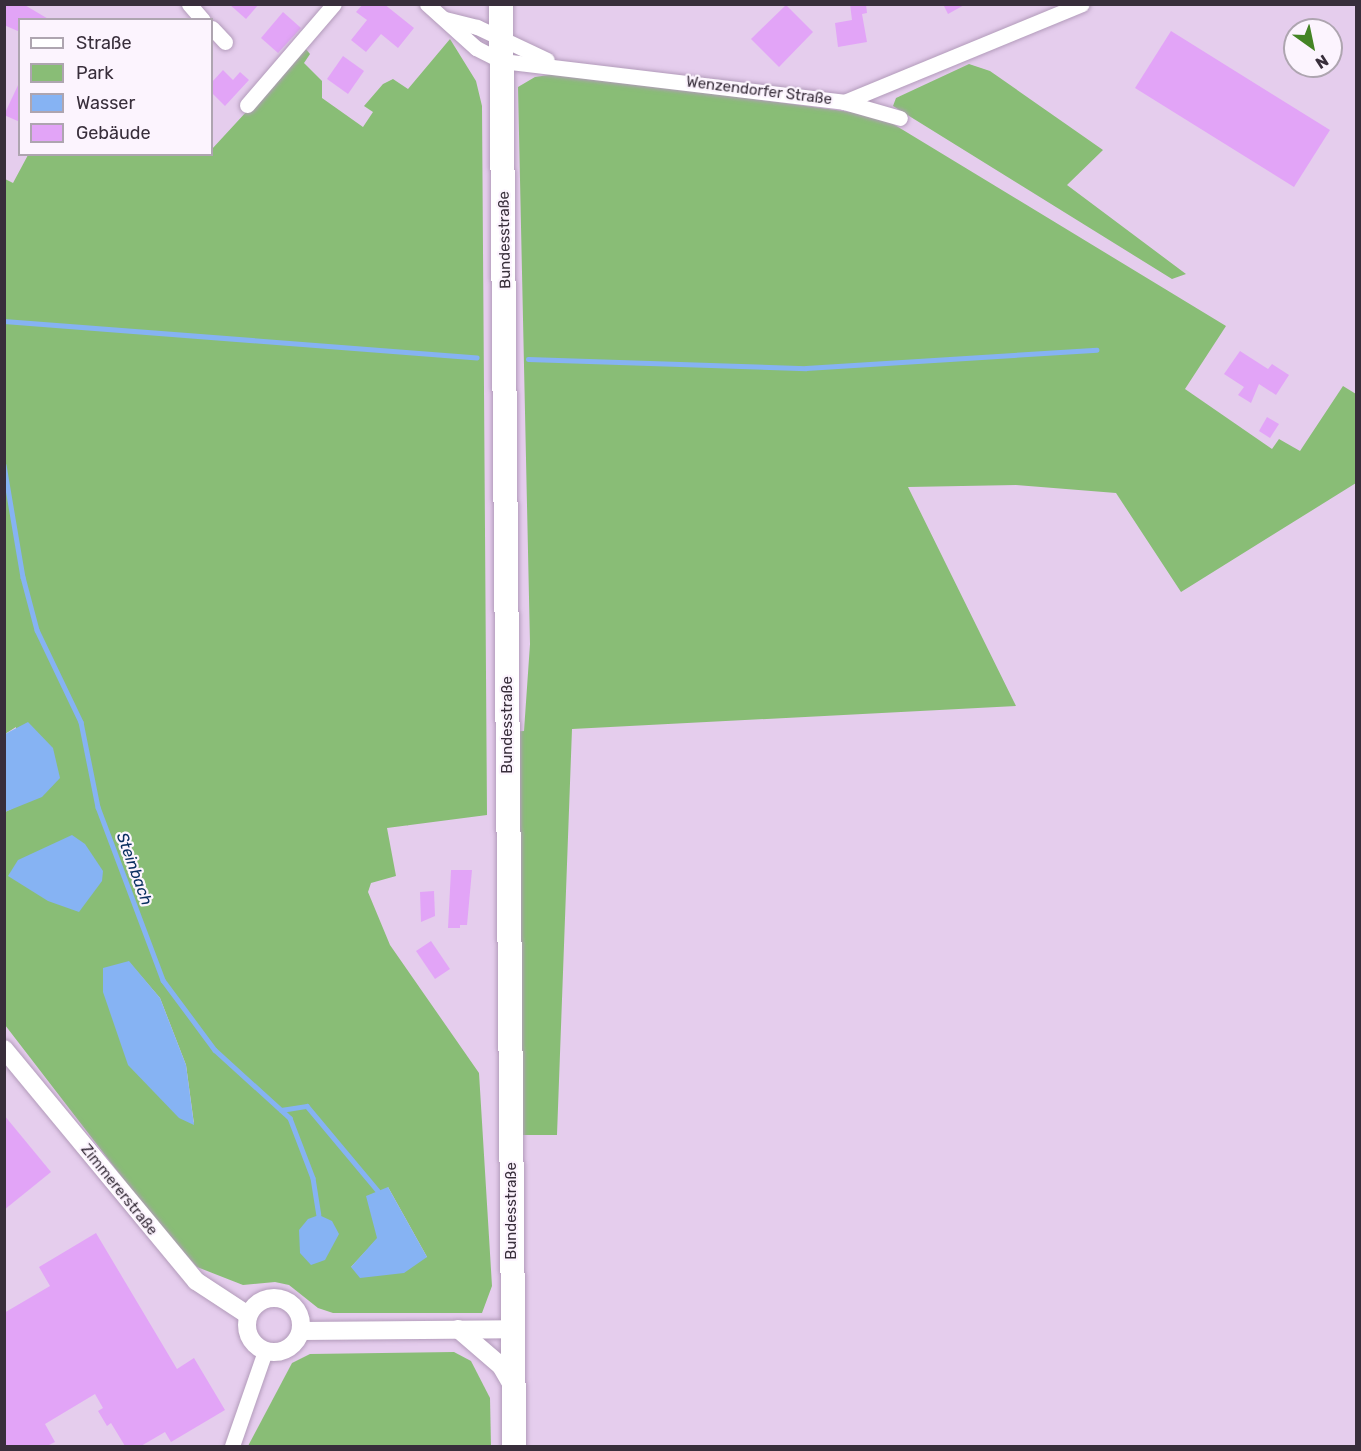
<!DOCTYPE html>
<html>
<head>
<meta charset="utf-8">
<style>
	body { margin:0 }
	#map { position:relative; width:1361px; height:1451px; overflow:hidden; background:#e5cded; font-family:Rubik,sans-serif }
	div>[style] { position:absolute }
	.green>* { inset:0; background:#89bd76 }
	.water>* { inset:0; background:#86b3f3 }
	.stream>* { height:4.5px; margin:-2.25px; padding:0 2.25px; transform-origin:2.25px; border-radius:2.25px; background:#86b3f3 }
	.building>* { inset:0; background:#e2a4f7 }
	.roads { filter:drop-shadow(0 0 2px #b29bba) drop-shadow(0 0 2px #b29bba) }
	.minor>* { height:15px; margin:-7.5px; padding:0 7.5px; transform-origin:7.5px; border-radius:7.5px; background:#fff }
	.tertiary>* { height:18px; margin:-9px; padding:0 9px; transform-origin:9px; border-radius:9px; background:#fff }
	.tertiary>.ring { margin:-9px; padding:0; box-sizing:content-box; background:none; border:18px solid #fff; border-radius:50% }
	.primary>* { height:24px; margin:-12px; padding:0 12px; transform-origin:12px; border-radius:12px; background:#fff }
	span { translate:-50% -50%; white-space:nowrap; text-align:center; line-height:1.15; -webkit-text-stroke:4.5px #fcf4fe; paint-order:stroke }
	.street-label { font-size:15px; color:#382e3b }
	.water-label { font-size:16px; color:#0a2f60; font-style:italic }
	.frame { position:absolute; inset:0; border:6px solid #382e3b; pointer-events:none }
	.legend { position:absolute; left:18px; top:18px; width:195px; height:138px; box-sizing:border-box; background:#fcf4fe; border:2px solid #aea5b0; margin:0; padding:8px 10px; list-style:none; font-size:18px; color:#382e3b }
	.legend li { display:flex; align-items:center; gap:12px; height:30px }
	.legend b { width:30px; border:2px solid #aea5b0 }
	.north { position:absolute; left:1283px; top:18px; width:60px; height:60px; box-sizing:border-box; background:#fcf4fe; border:2px solid #aea5b0; border-radius:50%; rotate:147deg; font-size:16px; font-weight:700; line-height:24px; text-align:center; color:#382e3b }
	.north::after { content:''; display:block; margin:auto; width:21px; height:27px; background:#448425; clip-path:polygon(50% 0,100% 100%,50% 72%,0 100%) }
</style>
</head>
<body>
<div id="map">
	<div class="green">
		<div style="clip-path:polygon(evenodd,450px 39px,476px 81px,482px 106px,487px 815px,387px 828px,396px 876px,371px 883px,368px 892px,390px 945px,479px 1073px,492px 1286px,482px 1313px,333px 1313px,318px 1308px,289px 1285px,275px 1282px,243px 1285px,197px 1267px,155px 1220px,5px 1025px,5px 812px,17px 806px,16px 727px,5px 734px,5px 179px,13px 183px,28px 155px,212px 154px,212px 149px,305px 48px,310px 54px,304px 63px,322px 81px,322px 98px,363px 127px,373px 112px,364px 106px,383px 84px,393px 79px,408px 89px,450px 39px,129px 962px,160px 998px,186px 1065px,194px 1124px,129px 962px,450px 39px,388px 1187px,427px 1257px,351px 1267px,378px 1238px,388px 1187px)"></div>
		<div style="clip-path:polygon(969px 64px,990px 71px,1103px 150px,1067px 185px,1186px 274px,1172px 279px,893px 106px,896px 98px)"></div>
		<div style="clip-path:polygon(562px 73px,880px 116px,1226px 326px,1185px 389px,1272px 449px,1279px 439px,1300px 451px,1343px 386px,1356px 394px,1356px 483px,1181px 592px,1116px 493px,1016px 485px,908px 487px,1016px 706px,572px 729px,557px 1135px,511px 1135px,508px 732px,524px 731px,530px 644px,518px 87px,535px 77px)"></div>
		<div style="clip-path:polygon(454px 1352px,471px 1361px,490px 1398px,491px 1446px,248px 1446px,292px 1363px,310px 1354px)"></div>
	</div>
	<div class="water">
		<div style="clip-path:polygon(28px 722px,53px 748px,60px 778px,42px 797px,5px 812px,5px 734px)"></div>
		<div style="clip-path:polygon(72px 835px,85px 844px,103px 871px,102px 881px,79px 912px,48px 901px,8px 876px,18px 860px)"></div>
		<div style="clip-path:polygon(129px 961px,160px 998px,186px 1065px,194px 1125px,179px 1118px,128px 1065px,103px 992px,103px 968px)"></div>
		<div style="clip-path:polygon(388px 1187px,427px 1257px,404px 1273px,360px 1278px,351px 1267px,377px 1238px,366px 1196px)"></div>
		<div style="clip-path:polygon(319px 1215px,332px 1221px,339px 1234px,325px 1260px,311px 1265px,300px 1253px,299px 1230px,308px 1219px)"></div>
	</div>
	<div class="stream">
		<div style="left:4px;top:321px;width:474px;rotate:4.4deg"></div>
		<div style="left:528px;top:359px;width:278px;rotate:1.9deg"></div>
		<div style="left:806px;top:368px;width:291px;rotate:-3.6deg"></div>
		<div style="left:4px;top:465px;width:114px;rotate:80.4deg"></div>
		<div style="left:23px;top:577px;width:55px;rotate:75.2deg"></div>
		<div style="left:37px;top:630px;width:102px;rotate:64.4deg"></div>
		<div style="left:81px;top:722px;width:87px;rotate:78.7deg"></div>
		<div style="left:98px;top:807px;width:185px;rotate:69.4deg"></div>
		<div style="left:163px;top:980px;width:87px;rotate:53.4deg"></div>
		<div style="left:215px;top:1050px;width:101px;rotate:42.2deg"></div>
		<div style="left:290px;top:1118px;width:64px;rotate:69deg"></div>
		<div style="left:313px;top:1178px;width:37px;rotate:81deg"></div>
		<div style="left:281px;top:1110px;width:26px;rotate:-9deg"></div>
		<div style="left:307px;top:1106px;width:111px;rotate:50.1deg"></div>
	</div>
	<div class="building">
		<div style="clip-path:polygon(4px 4px,23px 4px,50px 20px,20px 20px,20px 32px,4px 25px)"></div>
		<div style="clip-path:polygon(229px 4px,259px 4px,246px 19px)"></div>
		<div style="clip-path:polygon(363px 4px,384px 4px,414px 28px,398px 48px,381px 34px,366px 52px,351px 40px,367px 20px,356px 12px)"></div>
		<div style="clip-path:polygon(850px 4px,866px 4px,867px 13px,862px 14px,867px 42px,838px 47px,835px 23px,852px 20px)"></div>
		<div style="clip-path:polygon(943px 4px,966px 4px,948px 14px)"></div>
		<div style="clip-path:polygon(786px 5px,813px 32px,779px 67px,751px 39px)"></div>
		<div style="clip-path:polygon(283px 12px,301px 28px,278px 53px,261px 38px)"></div>
		<div style="clip-path:polygon(1171px 31px,1330px 130px,1294px 187px,1135px 88px)"></div>
		<div style="clip-path:polygon(343px 56px,364px 71px,348px 94px,327px 79px)"></div>
		<div style="clip-path:polygon(223px 70px,233px 80px,240px 72px,249px 80px,225px 106px,212px 93px,212px 82px)"></div>
		<div style="clip-path:polygon(20px 81px,20px 122px,4px 115px)"></div>
		<div style="clip-path:polygon(1240px 351px,1268px 369px,1272px 364px,1289px 375px,1276px 395px,1259px 384px,1251px 403px,1238px 395px,1244px 387px,1224px 374px)"></div>
		<div style="clip-path:polygon(1267px 417px,1279px 424px,1270px 438px,1259px 431px)"></div>
		<div style="clip-path:polygon(451px 870px,472px 870px,467px 925px,460px 925px,460px 928px,448px 928px)"></div>
		<div style="clip-path:polygon(434px 891px,435px 916px,421px 922px,420px 892px)"></div>
		<div style="clip-path:polygon(431px 941px,450px 969px,435px 979px,416px 951px)"></div>
		<div style="clip-path:polygon(4px 1115px,51px 1172px,4px 1210px)"></div>
		<div style="clip-path:polygon(96px 1233px,177px 1369px,194px 1358px,225px 1410px,171px 1442px,165px 1432px,141px 1446px,125px 1446px,111px 1423px,107px 1426px,98px 1411px,103px 1408px,95px 1394px,45px 1424px,55px 1442px,47px 1446px,4px 1446px,4px 1313px,50px 1286px,39px 1267px)"></div>
	</div>
	<div class="roads">
		<div class="minor">
			<div style="left:189px;top:4px;width:21px;rotate:49deg"></div>
			<div style="left:427px;top:4px;width:66px;rotate:41.9deg"></div>
			<div style="left:476px;top:48px;width:29px;rotate:27deg"></div>
			<div style="left:502px;top:61px;width:344px;rotate:6.8deg"></div>
			<div style="left:844px;top:102px;width:58px;rotate:15.9deg"></div>
			<div style="left:445px;top:19px;width:33px;rotate:14deg"></div>
			<div style="left:477px;top:27px;width:77px;rotate:25.2deg"></div>
			<div style="left:212px;top:28px;width:19px;rotate:47deg"></div>
			<div style="left:844px;top:102px;width:257px;rotate:-22.4deg"></div>
			<div style="left:247px;top:105px;width:133px;rotate:-49.3deg"></div>
			<div style="left:232px;top:1446px;width:101px;rotate:-70.8deg"></div>
		</div>
		<div class="tertiary">
			<div style="left:4px;top:1049px;width:301px;rotate:50.4deg"></div>
			<div style="left:196px;top:1281px;width:62px;rotate:33.2deg"></div>
			<div class="ring" style="left:247px;top:1298px;width:36px;height:36px"></div>
			<div style="left:458px;top:1329px;width:57px;rotate:40.7deg"></div>
			<div style="left:501px;top:1366px;width:24px;rotate:60deg"></div>
			<div style="left:301px;top:1331px;width:212px;rotate:-0.5deg"></div>
		</div>
		<div class="primary">
			<div style="left:501px;top:4px;width:1442px;rotate:89.48deg"></div>
		</div>
	</div>
	<div class="street-label">
		<span style="left:759px;top:91px;rotate:7deg">Wenzendorfer Straße</span>
		<span style="left:505px;top:240px;rotate:-91deg">Bundesstraße</span>
		<span style="left:508px;top:725px;rotate:-90deg">Bundesstraße</span>
		<span style="left:119px;top:1190px;rotate:51deg">Zimmererstraße</span>
		<span style="left:512px;top:1211px;rotate:-90deg">Bundesstraße</span>
	</div>
	<div class="water-label">
		<span style="left:134px;top:869px;rotate:70deg">Steinbach</span>
	</div>
	<div class="frame"></div>
	<ul class="legend">
	<li><b style="height:8px;background:#fff"></b>Straße</li>
	<li><b style="height:16px;background:#89bd76"></b>Park</li>
	<li><b style="height:16px;background:#86b3f3"></b>Wasser</li>
	<li><b style="height:16px;background:#e2a4f7"></b>Gebäude</li>
	</ul>
	<div class="north">N</div>
</div>
</body>
</html>
